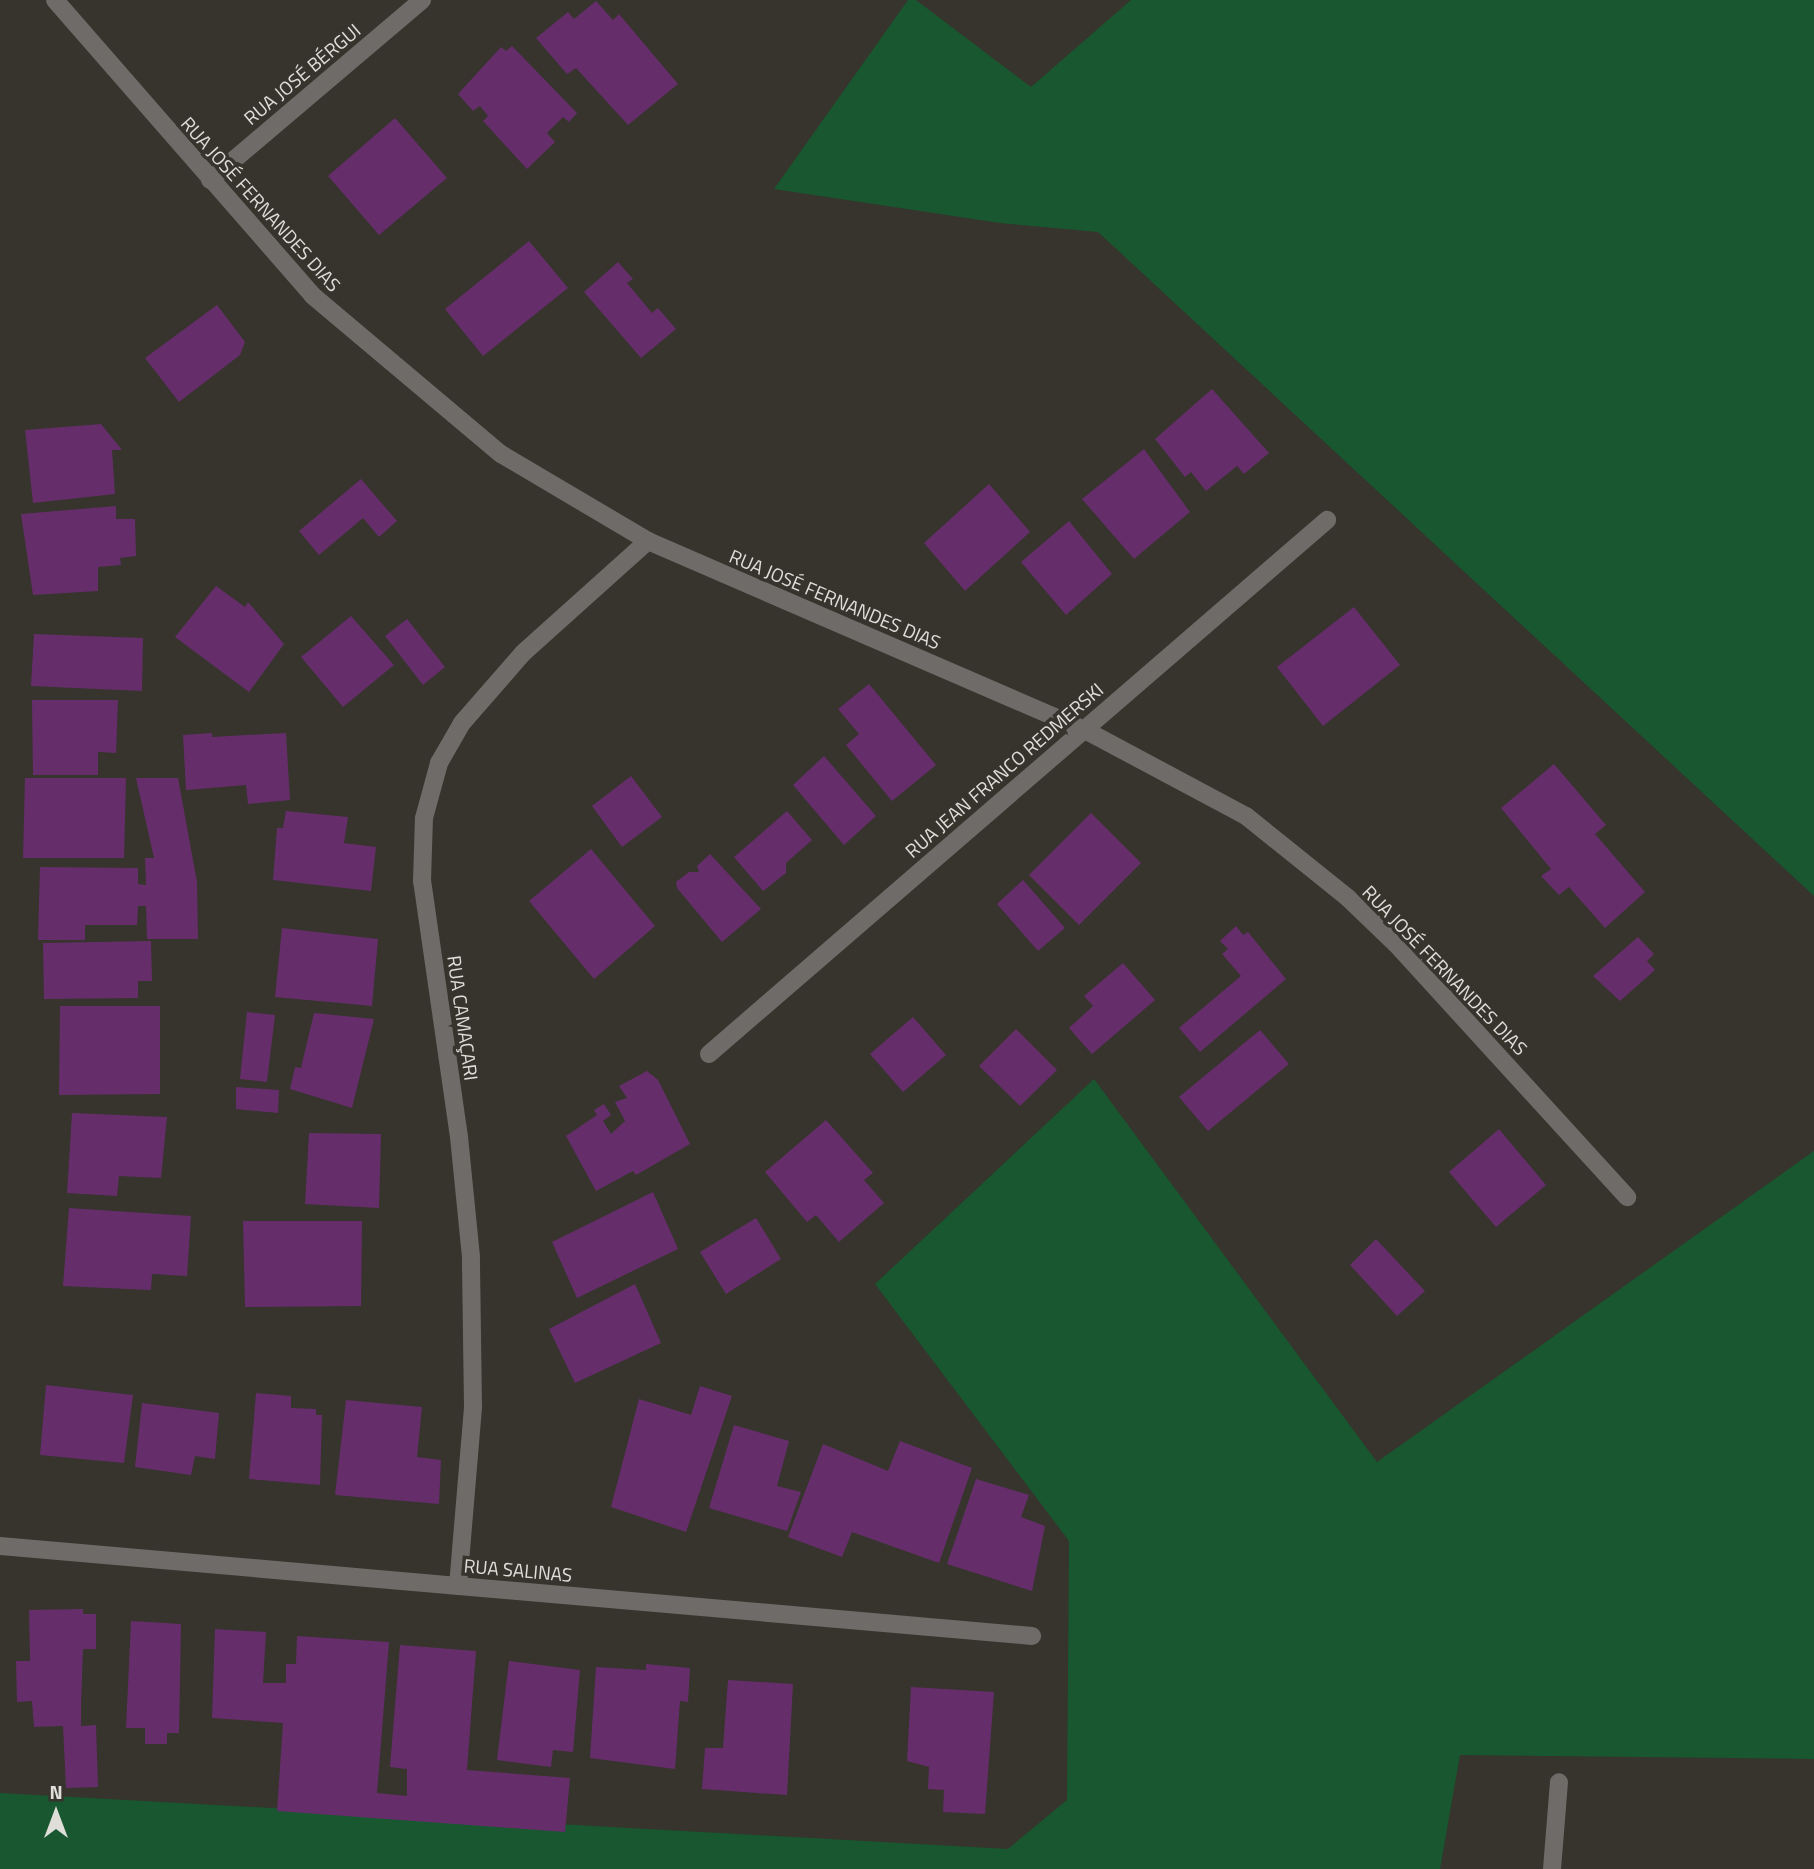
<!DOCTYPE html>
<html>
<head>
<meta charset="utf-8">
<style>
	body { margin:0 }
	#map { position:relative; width:1814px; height:1869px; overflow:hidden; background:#36342c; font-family:"Titillium Web",sans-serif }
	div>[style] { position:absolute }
	.green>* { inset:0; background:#18572f }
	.building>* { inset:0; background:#652e6b }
	.street>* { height:18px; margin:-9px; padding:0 9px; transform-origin:9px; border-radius:9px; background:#6e6b68 }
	span { translate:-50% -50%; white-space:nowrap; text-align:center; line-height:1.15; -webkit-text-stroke:7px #36342c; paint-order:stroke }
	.street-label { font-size:19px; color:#e0ded9 }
	.north { position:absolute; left:21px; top:1778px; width:70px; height:70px; -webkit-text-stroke:5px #36342c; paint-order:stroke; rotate:0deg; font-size:19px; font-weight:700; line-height:28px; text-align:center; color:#e0ded9 }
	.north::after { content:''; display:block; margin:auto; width:24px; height:32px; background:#e0ded9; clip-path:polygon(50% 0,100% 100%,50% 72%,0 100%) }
</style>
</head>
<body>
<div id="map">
	<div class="green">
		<div style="clip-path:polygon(908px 0,916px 0,1031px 87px,1131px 0,1814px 0,1814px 896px,1098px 232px,1000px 223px,774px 189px)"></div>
		<div style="clip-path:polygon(1094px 1079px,1377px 1462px,1814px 1151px,1814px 1759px,1460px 1755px,1440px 1869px,0 1869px,0 1793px,1008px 1849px,1067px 1800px,1069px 1541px,875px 1284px)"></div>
	</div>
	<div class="building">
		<div style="clip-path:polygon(596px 1px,613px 20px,619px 14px,678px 84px,628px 125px,576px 68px,567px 74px,536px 38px,568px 12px,574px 19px)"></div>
		<div style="clip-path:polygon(512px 46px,577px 113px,569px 122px,563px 117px,547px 133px,555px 142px,527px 169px,483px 121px,488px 116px,480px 106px,473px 111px,458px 94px,501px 47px,506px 51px)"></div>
		<div style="clip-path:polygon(395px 118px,447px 178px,379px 235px,328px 176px)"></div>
		<div style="clip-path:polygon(529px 241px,568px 288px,483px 356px,445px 309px)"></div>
		<div style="clip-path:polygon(618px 262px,633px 279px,627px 283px,652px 313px,658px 308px,676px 329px,641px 358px,584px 292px)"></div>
		<div style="clip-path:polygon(217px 305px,245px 342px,240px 355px,179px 402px,145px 358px)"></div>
		<div style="clip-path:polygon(1212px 389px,1269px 453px,1244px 474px,1237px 466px,1206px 491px,1191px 472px,1185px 477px,1155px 439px)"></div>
		<div style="clip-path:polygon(101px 424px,122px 450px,112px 450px,115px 494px,33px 503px,25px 430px)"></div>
		<div style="clip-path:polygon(1144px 449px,1190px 512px,1134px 559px,1082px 499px)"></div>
		<div style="clip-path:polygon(361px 479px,397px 521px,379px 537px,363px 518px,319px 555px,299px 531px)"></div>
		<div style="clip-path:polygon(989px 484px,1030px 532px,965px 591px,924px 543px)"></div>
		<div style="clip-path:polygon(116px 506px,116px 519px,135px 519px,136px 556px,120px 558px,121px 565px,98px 567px,98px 591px,33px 595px,21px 514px)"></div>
		<div style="clip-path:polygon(1069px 521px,1112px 574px,1066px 615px,1021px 562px)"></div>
		<div style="clip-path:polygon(216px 586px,245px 607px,248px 602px,284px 644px,249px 692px,175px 637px)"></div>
		<div style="clip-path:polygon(1354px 607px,1400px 665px,1323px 726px,1277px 667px)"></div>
		<div style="clip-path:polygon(351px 616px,394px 665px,343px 707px,301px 657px)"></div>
		<div style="clip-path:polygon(407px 619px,445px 667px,423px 685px,385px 636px)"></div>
		<div style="clip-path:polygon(34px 634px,143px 638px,142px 691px,31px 686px)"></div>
		<div style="clip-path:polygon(869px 684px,936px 765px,892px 801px,846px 745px,859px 734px,838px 709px)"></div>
		<div style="clip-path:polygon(32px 700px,118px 700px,116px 753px,98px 752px,98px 775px,33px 775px)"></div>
		<div style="clip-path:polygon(212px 733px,212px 737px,286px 733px,290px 800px,248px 804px,246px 785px,186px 790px,183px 735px)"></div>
		<div style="clip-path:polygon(824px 756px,876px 816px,844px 845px,793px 785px)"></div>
		<div style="clip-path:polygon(1554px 764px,1606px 825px,1595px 834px,1645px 892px,1605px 928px,1569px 887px,1559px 895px,1541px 876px,1551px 869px,1501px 808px)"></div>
		<div style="clip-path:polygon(631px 776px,662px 817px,622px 847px,592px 806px)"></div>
		<div style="clip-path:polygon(25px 778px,126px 778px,124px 858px,23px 858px)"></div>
		<div style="clip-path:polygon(136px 778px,178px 778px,197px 882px,198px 939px,147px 939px,146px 906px,138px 906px,137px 925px,85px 925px,85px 940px,38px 940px,40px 867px,138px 868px,138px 884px,146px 885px,145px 858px,154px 858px)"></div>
		<div style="clip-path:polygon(286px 811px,348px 817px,344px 843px,376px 847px,371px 891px,273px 880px,277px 828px,283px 828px)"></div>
		<div style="clip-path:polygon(787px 811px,812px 840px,786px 863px,786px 873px,763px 891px,734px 857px)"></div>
		<div style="clip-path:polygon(1091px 813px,1141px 863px,1079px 925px,1029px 875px)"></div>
		<div style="clip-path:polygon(591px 849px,655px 926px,594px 979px,529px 901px)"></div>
		<div style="clip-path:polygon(710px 854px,761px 909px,722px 942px,677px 888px,676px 882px,689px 872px,699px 872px,697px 866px)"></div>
		<div style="clip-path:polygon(1023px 880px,1065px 928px,1038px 951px,997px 904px)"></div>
		<div style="clip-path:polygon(1236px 926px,1243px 935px,1248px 932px,1286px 979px,1200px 1052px,1179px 1028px,1241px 976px,1222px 954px,1228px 949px,1220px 941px)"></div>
		<div style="clip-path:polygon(282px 928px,378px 939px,372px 1006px,275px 997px)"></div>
		<div style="clip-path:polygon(1638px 937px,1654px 954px,1647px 961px,1655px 970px,1620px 1001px,1593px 976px)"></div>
		<div style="clip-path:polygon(151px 941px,152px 981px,138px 981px,138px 998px,44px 999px,43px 943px)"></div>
		<div style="clip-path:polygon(1123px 963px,1155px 1000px,1092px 1054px,1069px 1028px,1093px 1006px,1084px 996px)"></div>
		<div style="clip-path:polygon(60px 1006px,160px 1006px,160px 1094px,59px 1095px)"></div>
		<div style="clip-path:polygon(247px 1012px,275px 1015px,267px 1082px,240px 1079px)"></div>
		<div style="clip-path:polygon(314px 1013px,374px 1019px,352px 1108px,290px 1089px,295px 1067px,301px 1068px)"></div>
		<div style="clip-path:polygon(913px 1017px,946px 1055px,903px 1092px,870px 1054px)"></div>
		<div style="clip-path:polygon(1016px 1029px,1057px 1070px,1020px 1106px,979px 1066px)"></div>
		<div style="clip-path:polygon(1260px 1030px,1289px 1064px,1208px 1131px,1179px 1097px)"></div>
		<div style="clip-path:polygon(647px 1071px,658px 1080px,690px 1144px,636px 1175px,633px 1171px,596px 1191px,566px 1136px,597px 1115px,594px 1110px,604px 1104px,611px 1115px,603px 1121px,611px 1134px,625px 1121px,615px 1102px,627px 1098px,619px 1086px)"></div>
		<div style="clip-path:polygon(236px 1087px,279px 1090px,278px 1113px,236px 1109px)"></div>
		<div style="clip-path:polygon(72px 1113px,167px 1117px,161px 1178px,119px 1176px,117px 1196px,67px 1193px)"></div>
		<div style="clip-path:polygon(826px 1120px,873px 1173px,864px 1180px,884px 1203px,839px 1242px,816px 1215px,807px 1222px,765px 1172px)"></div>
		<div style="clip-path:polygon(1499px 1129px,1546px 1185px,1496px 1227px,1449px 1172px)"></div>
		<div style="clip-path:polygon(309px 1133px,381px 1134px,379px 1208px,305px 1204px)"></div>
		<div style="clip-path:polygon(653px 1192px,678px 1249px,577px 1298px,552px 1242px)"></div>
		<div style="clip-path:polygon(69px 1208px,191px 1216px,187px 1276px,152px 1274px,151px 1290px,63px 1286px)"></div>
		<div style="clip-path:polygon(756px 1218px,781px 1259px,726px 1294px,700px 1252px)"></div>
		<div style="clip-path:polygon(243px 1221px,362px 1221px,361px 1306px,245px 1307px)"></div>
		<div style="clip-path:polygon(1376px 1239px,1425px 1291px,1397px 1316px,1350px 1265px)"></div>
		<div style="clip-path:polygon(635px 1284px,661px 1343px,575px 1383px,549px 1329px)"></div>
		<div style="clip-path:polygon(46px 1385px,133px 1395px,124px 1463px,40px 1455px)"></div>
		<div style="clip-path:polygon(700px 1386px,732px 1396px,686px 1532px,611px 1507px,639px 1399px,691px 1415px)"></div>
		<div style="clip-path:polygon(256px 1393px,291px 1396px,291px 1408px,316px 1409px,316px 1415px,322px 1415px,320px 1485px,249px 1479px)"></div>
		<div style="clip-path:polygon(346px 1400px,422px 1407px,417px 1457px,441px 1460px,439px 1504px,335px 1495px)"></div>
		<div style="clip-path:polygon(142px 1403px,219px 1413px,215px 1459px,195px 1456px,191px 1475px,135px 1467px)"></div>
		<div style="clip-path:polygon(734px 1425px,789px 1441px,777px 1486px,801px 1492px,787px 1531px,709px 1508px)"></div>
		<div style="clip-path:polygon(900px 1441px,972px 1468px,939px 1563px,852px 1532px,842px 1557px,788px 1537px,823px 1444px,888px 1471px)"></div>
		<div style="clip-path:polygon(976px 1479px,1029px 1495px,1021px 1517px,1045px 1526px,1032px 1591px,947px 1564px)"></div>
		<div style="clip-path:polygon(83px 1609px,83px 1614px,96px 1614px,96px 1649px,83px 1649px,81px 1705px,81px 1726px,96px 1725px,98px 1787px,66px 1788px,63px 1726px,34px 1727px,32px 1701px,17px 1702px,16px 1661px,30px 1661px,29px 1610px)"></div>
		<div style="clip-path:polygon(131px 1621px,181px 1624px,179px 1733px,167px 1733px,167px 1744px,145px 1744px,145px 1728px,126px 1728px)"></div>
		<div style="clip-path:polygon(215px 1629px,266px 1632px,263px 1683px,286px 1683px,286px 1664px,296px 1664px,297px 1636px,389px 1642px,377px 1793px,407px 1796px,407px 1769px,390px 1767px,400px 1645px,476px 1651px,467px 1770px,570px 1778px,565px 1832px,277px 1811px,283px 1723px,212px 1718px)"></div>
		<div style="clip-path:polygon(509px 1661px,580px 1670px,573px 1752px,553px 1750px,551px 1767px,497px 1760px)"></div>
		<div style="clip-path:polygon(646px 1664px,690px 1668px,688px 1702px,680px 1701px,675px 1769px,590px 1758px,596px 1667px,646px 1670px)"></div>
		<div style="clip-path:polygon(728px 1680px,793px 1684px,787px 1795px,702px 1789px,705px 1748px,723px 1748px)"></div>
		<div style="clip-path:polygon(911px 1687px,994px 1692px,985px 1814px,943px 1812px,944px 1790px,928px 1789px,929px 1767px,907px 1761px)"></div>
	</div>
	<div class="street">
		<div style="left:55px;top:0;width:391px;rotate:48.9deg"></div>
		<div style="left:312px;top:295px;width:247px;rotate:40.1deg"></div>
		<div style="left:501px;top:454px;width:171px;rotate:30.6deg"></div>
		<div style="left:648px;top:541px;width:474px;rotate:23.4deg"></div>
		<div style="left:1083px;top:729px;width:185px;rotate:28.1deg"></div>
		<div style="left:1246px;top:816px;width:131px;rotate:38.8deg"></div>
		<div style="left:1348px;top:898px;width:66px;rotate:43.8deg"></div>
		<div style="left:1396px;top:944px;width:343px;rotate:47.6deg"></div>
		<div style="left:210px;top:180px;width:278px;rotate:-40.3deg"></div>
		<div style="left:709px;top:1054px;width:817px;rotate:-40.83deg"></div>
		<div style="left:0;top:1546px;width:1036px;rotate:4.98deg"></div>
		<div style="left:458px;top:1586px;width:180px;rotate:-85.2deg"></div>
		<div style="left:473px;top:1407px;width:150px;rotate:-90.8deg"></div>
		<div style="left:471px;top:1257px;width:121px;rotate:-95.7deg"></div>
		<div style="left:459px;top:1137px;width:259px;rotate:-98.2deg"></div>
		<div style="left:422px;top:881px;width:63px;rotate:-88.2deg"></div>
		<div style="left:424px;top:818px;width:57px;rotate:-74.7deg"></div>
		<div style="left:439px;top:763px;width:46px;rotate:-60.1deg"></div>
		<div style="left:462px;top:723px;width:93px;rotate:-48.9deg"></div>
		<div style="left:523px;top:653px;width:168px;rotate:-41.9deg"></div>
		<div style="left:1552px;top:1869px;width:87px;rotate:-85.4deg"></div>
	</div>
	<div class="street-label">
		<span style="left:302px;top:74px;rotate:-40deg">RUA JOSÉ BÉRGUI</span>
		<span style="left:261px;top:204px;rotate:48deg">RUA JOSÉ FERNANDES DIAS</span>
		<span style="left:835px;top:599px;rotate:23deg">RUA JOSÉ FERNANDES DIAS</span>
		<span style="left:1004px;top:770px;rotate:-41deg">RUA JEAN FRANCO REDMERSKI</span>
		<span style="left:1445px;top:970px;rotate:46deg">RUA JOSÉ FERNANDES DIAS</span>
		<span style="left:463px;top:1018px;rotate:82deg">RUA CAMAÇARI</span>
		<span style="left:518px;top:1570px;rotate:5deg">RUA SALINAS</span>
	</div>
	<div class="north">N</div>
</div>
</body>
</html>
